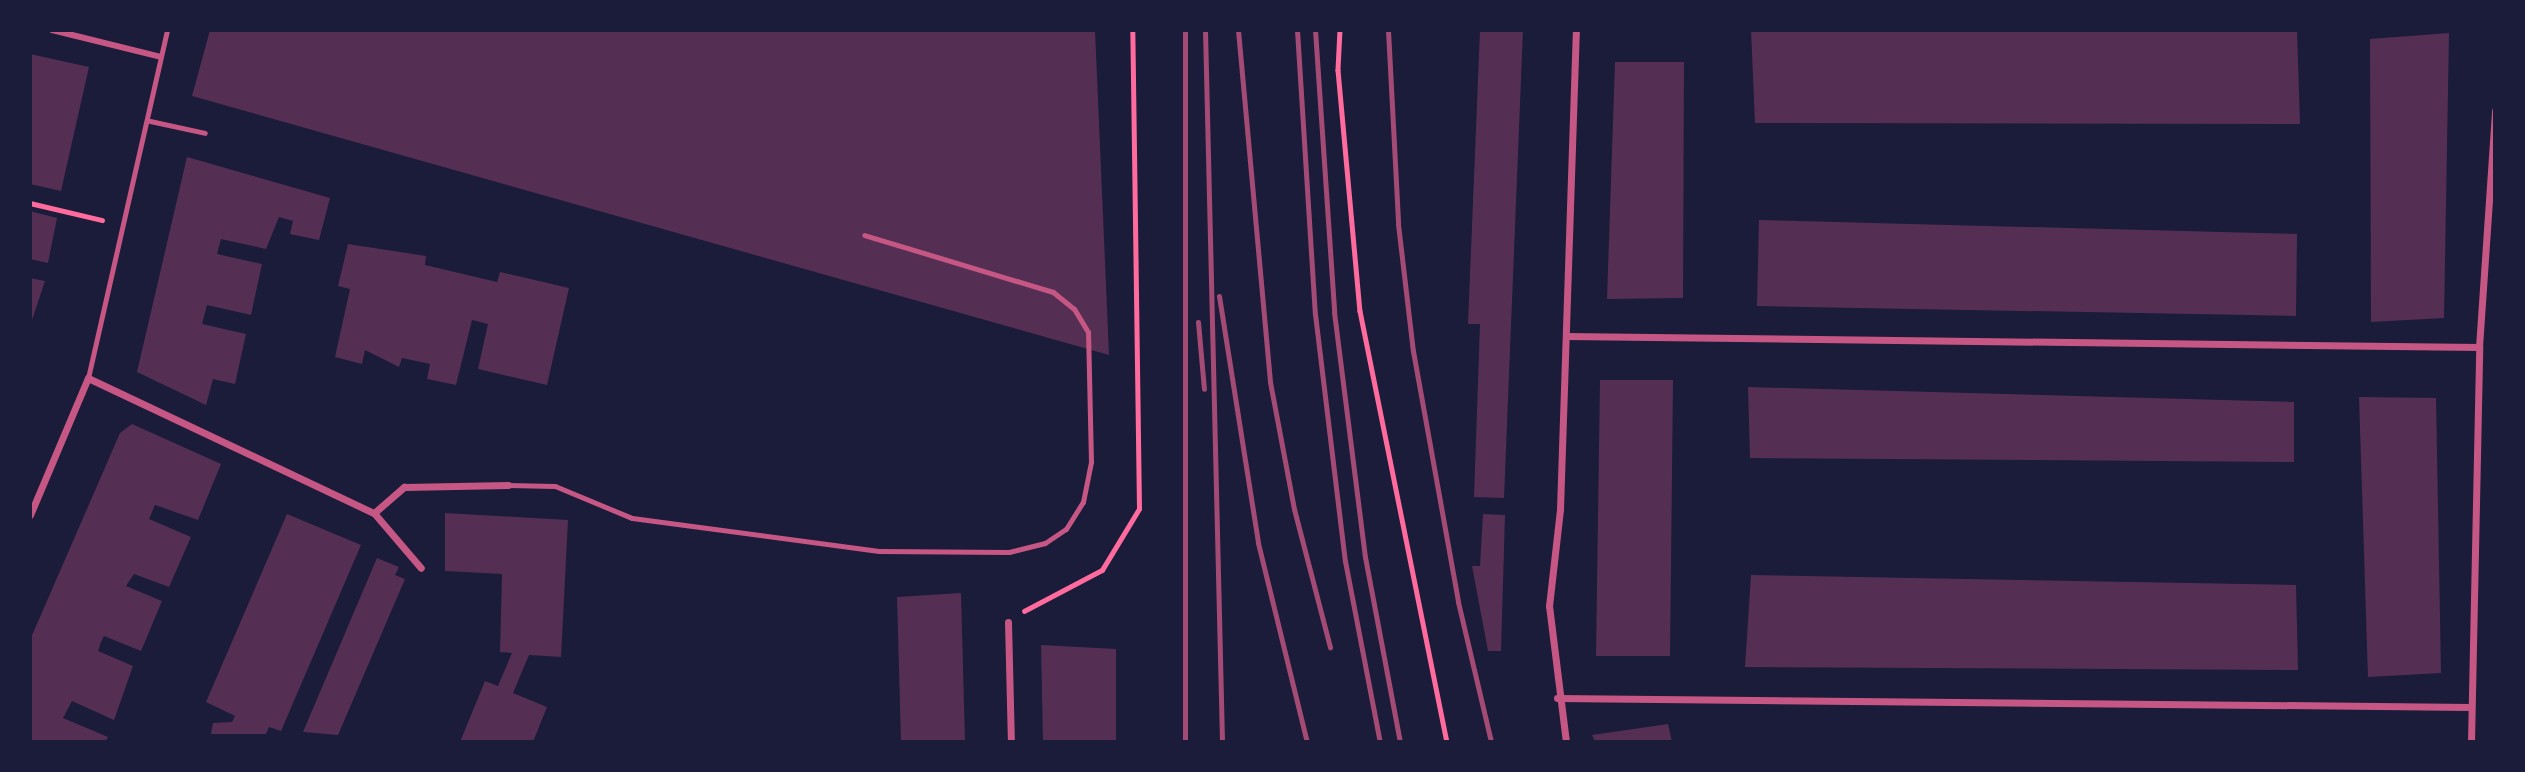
<!DOCTYPE html>
<html>
<head>
<meta charset="utf-8">
<style>
	body { margin:0 }
	#map { position:relative; width:2525px; height:772px; overflow:hidden; background:#1b1b3a; font-family:"DM Sans",sans-serif }
	div>[style] { position:absolute }
	.building>* { inset:0; background:#542f53 }
	.path>* { height:4.5px; margin:-2.25px; padding:0 2.25px; transform-origin:2.25px; border-radius:2.25px; background:#ff6b9d }
	.service>* { height:5px; margin:-2.5px; padding:0 2.5px; transform-origin:2.5px; border-radius:2.5px; background:#c65784 }
	.pedestrian>* { height:6px; margin:-3px; padding:0 3px; transform-origin:3px; border-radius:3px; background:#c65784 }
	.minor>* { height:7px; margin:-3.5px; padding:0 3.5px; transform-origin:3.5px; border-radius:3.5px; background:#c65784 }
	.rail>* { height:5px; margin:-2.5px; padding:0 2.5px; transform-origin:2.5px; border-radius:2.5px; background:#a44b75 }
	span { translate:-50% -50%; white-space:nowrap; text-align:center; line-height:1.15; -webkit-text-stroke:6px #1b1b3a; paint-order:stroke }
	.frame { position:absolute; inset:0; border:32px solid #1b1b3a; pointer-events:none }
</style>
</head>
<body>
<div id="map">
	<div class="building">
		<div style="clip-path:polygon(210px 30px,1095px 30px,1109px 355px,192px 96px)"></div>
		<div style="clip-path:polygon(1480px 30px,1523px 30px,1504px 498px,1474px 497px,1480px 324px,1468px 324px)"></div>
		<div style="clip-path:polygon(1751px 30px,2297px 30px,2300px 124px,1755px 123px)"></div>
		<div style="clip-path:polygon(2449px 33px,2444px 318px,2371px 322px,2370px 39px)"></div>
		<div style="clip-path:polygon(30px 54px,89px 67px,61px 191px,30px 184px)"></div>
		<div style="clip-path:polygon(1615px 62px,1684px 62px,1683px 298px,1607px 299px)"></div>
		<div style="clip-path:polygon(187px 157px,330px 198px,319px 240px,290px 234px,293px 221px,279px 217px,266px 249px,221px 239px,217px 254px,262px 264px,251px 315px,207px 305px,202px 324px,246px 334px,235px 384px,213px 379px,206px 405px,137px 372px)"></div>
		<div style="clip-path:polygon(30px 211px,57px 218px,48px 263px,30px 259px)"></div>
		<div style="clip-path:polygon(1759px 220px,2297px 234px,2296px 316px,1757px 306px)"></div>
		<div style="clip-path:polygon(348px 244px,426px 256px,425px 265px,497px 282px,500px 272px,569px 288px,547px 385px,478px 369px,488px 324px,472px 320px,456px 385px,427px 379px,430px 364px,402px 358px,399px 367px,365px 350px,362px 364px,335px 357px,350px 289px,338px 286px)"></div>
		<div style="clip-path:polygon(30px 278px,45px 281px,30px 326px)"></div>
		<div style="clip-path:polygon(1600px 380px,1673px 380px,1670px 656px,1596px 656px)"></div>
		<div style="clip-path:polygon(1748px 387px,2294px 402px,2294px 462px,1750px 458px)"></div>
		<div style="clip-path:polygon(2359px 397px,2436px 398px,2441px 673px,2368px 677px)"></div>
		<div style="clip-path:polygon(132px 424px,221px 464px,198px 520px,155px 505px,149px 519px,191px 537px,169px 587px,134px 574px,126px 586px,162px 601px,141px 651px,104px 636px,101px 642px,98px 651px,133px 666px,114px 720px,72px 701px,63px 718px,108px 737px,105px 742px,30px 742px,30px 640px,120px 433px)"></div>
		<div style="clip-path:polygon(445px 513px,568px 520px,561px 657px,529px 655px,513px 693px,547px 707px,533px 742px,460px 742px,485px 681px,498px 686px,512px 653px,500px 652px,502px 574px,445px 571px)"></div>
		<div style="clip-path:polygon(287px 514px,361px 545px,281px 731px,269px 727px,266px 734px,211px 734px,213px 723px,232px 722px,235px 716px,206px 702px)"></div>
		<div style="clip-path:polygon(1483px 514px,1505px 515px,1501px 651px,1488px 651px,1472px 566px,1480px 566px)"></div>
		<div style="clip-path:polygon(377px 558px,399px 567px,395px 575px,405px 579px,338px 735px,303px 732px)"></div>
		<div style="clip-path:polygon(1751px 575px,2296px 585px,2298px 670px,1745px 667px)"></div>
		<div style="clip-path:polygon(961px 593px,965px 742px,901px 742px,897px 597px)"></div>
		<div style="clip-path:polygon(1041px 645px,1116px 649px,1116px 742px,1043px 742px)"></div>
		<div style="clip-path:polygon(1668px 724px,1672px 742px,1595px 742px,1592px 735px)"></div>
	</div>
	<div class="path">
		<div style="left:1340px;top:30px;width:40px;rotate:92.9deg"></div>
		<div style="left:1338px;top:70px;width:242px;rotate:84.8deg"></div>
		<div style="left:1360px;top:311px;width:440px;rotate:78.6deg"></div>
		<div style="left:30px;top:203px;width:74px;rotate:13.3deg"></div>
		<div style="left:1024px;top:611px;width:88px;rotate:-27.7deg"></div>
		<div style="left:1102px;top:570px;width:71px;rotate:-58.8deg"></div>
		<div style="left:1139px;top:509px;width:479px;rotate:-90.8deg"></div>
	</div>
	<div class="service">
		<div style="left:150px;top:121px;width:56px;rotate:12.3deg"></div>
		<div style="left:88px;top:378px;width:357px;rotate:-77.2deg"></div>
		<div style="left:508px;top:485px;width:47px;rotate:1.2deg"></div>
		<div style="left:555px;top:486px;width:83px;rotate:22.6deg"></div>
		<div style="left:632px;top:518px;width:249px;rotate:7.6deg"></div>
		<div style="left:879px;top:551px;width:130px;rotate:0.4deg"></div>
		<div style="left:1009px;top:552px;width:37px;rotate:-14deg"></div>
		<div style="left:1045px;top:543px;width:25px;rotate:-34deg"></div>
		<div style="left:1066px;top:529px;width:32px;rotate:-58deg"></div>
		<div style="left:1083px;top:502px;width:41px;rotate:-78.7deg"></div>
		<div style="left:1091px;top:462px;width:130px;rotate:-91.3deg"></div>
		<div style="left:1088px;top:332px;width:27px;rotate:-121deg"></div>
		<div style="left:1074px;top:309px;width:27px;rotate:-141deg"></div>
		<div style="left:1053px;top:292px;width:197px;rotate:-163.2deg"></div>
	</div>
	<div class="pedestrian">
		<div style="left:52px;top:30px;width:112px;rotate:13.9deg"></div>
	</div>
	<div class="minor">
		<div style="left:1566px;top:336px;width:913px;rotate:0.69deg"></div>
		<div style="left:374px;top:513px;width:72px;rotate:49.5deg"></div>
		<div style="left:30px;top:515px;width:149px;rotate:-67.1deg"></div>
		<div style="left:88px;top:378px;width:316px;rotate:25.3deg"></div>
		<div style="left:374px;top:513px;width:40px;rotate:-41deg"></div>
		<div style="left:404px;top:487px;width:104px;rotate:-1.1deg"></div>
		<div style="left:1008px;top:622px;width:120px;rotate:88.6deg"></div>
		<div style="left:1557px;top:698px;width:913px;rotate:0.56deg"></div>
		<div style="left:1566px;top:742px;width:137px;rotate:-97.1deg"></div>
		<div style="left:1549px;top:606px;width:98px;rotate:-83.5deg"></div>
		<div style="left:1560px;top:509px;width:479px;rotate:-88.1deg"></div>
		<div style="left:2471px;top:742px;width:395px;rotate:-88.8deg"></div>
		<div style="left:2479px;top:347px;width:237px;rotate:-86.1deg"></div>
	</div>
	<div class="rail">
		<div style="left:1205px;top:30px;width:712px;rotate:88.63deg"></div>
		<div style="left:1238px;top:30px;width:353px;rotate:84.8deg"></div>
		<div style="left:1270px;top:382px;width:129px;rotate:79.3deg"></div>
		<div style="left:1294px;top:509px;width:143px;rotate:75.4deg"></div>
		<div style="left:1297px;top:30px;width:285px;rotate:86.4deg"></div>
		<div style="left:1315px;top:314px;width:249px;rotate:83.1deg"></div>
		<div style="left:1345px;top:561px;width:184px;rotate:79.1deg"></div>
		<div style="left:1315px;top:30px;width:283px;rotate:86.1deg"></div>
		<div style="left:1334px;top:312px;width:247px;rotate:82.8deg"></div>
		<div style="left:1365px;top:557px;width:188px;rotate:79.3deg"></div>
		<div style="left:1388px;top:30px;width:194px;rotate:87deg"></div>
		<div style="left:1398px;top:224px;width:128px;rotate:83.3deg"></div>
		<div style="left:1413px;top:351px;width:255px;rotate:79.8deg"></div>
		<div style="left:1458px;top:602px;width:144px;rotate:76.7deg"></div>
		<div style="left:1219px;top:296px;width:250px;rotate:81deg"></div>
		<div style="left:1258px;top:543px;width:205px;rotate:76.2deg"></div>
		<div style="left:1198px;top:322px;width:67px;rotate:84.9deg"></div>
		<div style="left:1185px;top:742px;width:712px;rotate:-90deg"></div>
	</div>
	<div class="frame"></div>
</div>
</body>
</html>
